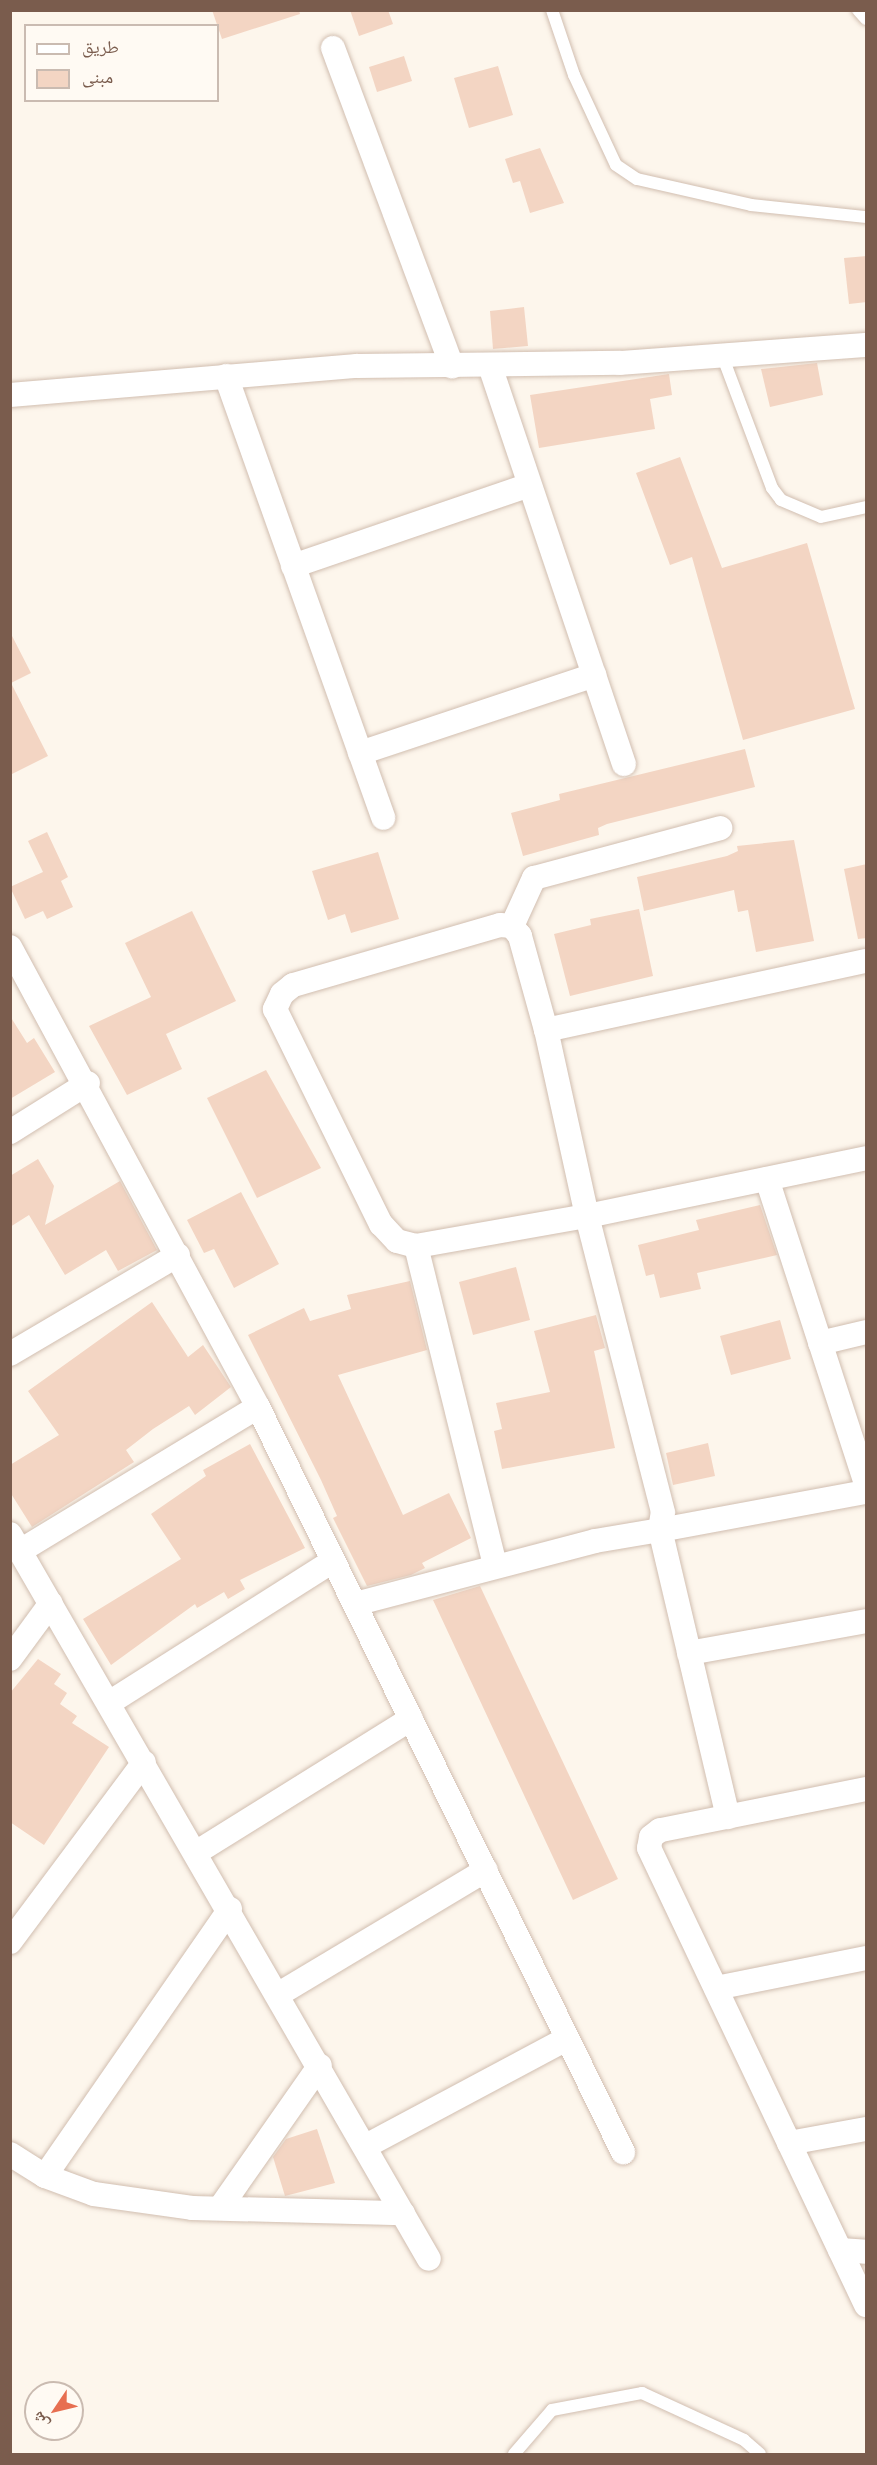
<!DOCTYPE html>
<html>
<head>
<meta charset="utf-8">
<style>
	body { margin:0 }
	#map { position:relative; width:877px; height:2465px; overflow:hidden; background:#fdf6ec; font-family:Helvetica,"Noto Naskh Arabic",sans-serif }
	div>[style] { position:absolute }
	.building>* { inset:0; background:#f3d5c3 }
	.roads { filter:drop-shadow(0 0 2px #d1beb0) drop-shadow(0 0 2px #d1beb0) }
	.lane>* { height:12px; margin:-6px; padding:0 6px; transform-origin:6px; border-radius:6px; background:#fff }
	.street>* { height:24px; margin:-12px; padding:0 12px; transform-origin:12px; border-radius:12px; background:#fff }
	span { translate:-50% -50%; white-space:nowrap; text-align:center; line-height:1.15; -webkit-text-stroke:4.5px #fffaf3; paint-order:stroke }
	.frame { position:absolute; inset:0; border:12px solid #7a5c4d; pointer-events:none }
	.legend { position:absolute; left:24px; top:24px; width:195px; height:78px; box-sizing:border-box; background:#fffaf3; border:2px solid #cabbb1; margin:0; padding:8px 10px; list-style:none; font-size:18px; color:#7a5c4d }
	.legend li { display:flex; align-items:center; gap:12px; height:30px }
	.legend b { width:30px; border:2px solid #cabbb1 }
	.north { position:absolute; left:24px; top:2381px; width:60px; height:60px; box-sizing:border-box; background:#fffaf3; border:2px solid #cabbb1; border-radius:50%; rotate:235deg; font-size:16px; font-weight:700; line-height:24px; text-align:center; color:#7a5c4d }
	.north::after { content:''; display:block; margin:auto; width:21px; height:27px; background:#e76f51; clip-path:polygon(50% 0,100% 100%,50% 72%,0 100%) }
</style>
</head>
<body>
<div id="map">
	<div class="building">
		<div style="clip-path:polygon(212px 10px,299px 10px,300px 14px,222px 39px)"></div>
		<div style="clip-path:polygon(350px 10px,388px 10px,393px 24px,359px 36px)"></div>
		<div style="clip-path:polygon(404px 56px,412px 81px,377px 92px,369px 67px)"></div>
		<div style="clip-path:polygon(498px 66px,513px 115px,469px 128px,454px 78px)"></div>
		<div style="clip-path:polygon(540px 148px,564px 203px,530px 213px,520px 181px,513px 183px,505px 159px)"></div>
		<div style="clip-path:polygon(867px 256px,867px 302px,849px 304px,844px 258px)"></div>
		<div style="clip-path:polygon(524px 307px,528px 346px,493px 349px,490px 311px)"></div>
		<div style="clip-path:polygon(817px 363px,823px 395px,770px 407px,761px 369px)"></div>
		<div style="clip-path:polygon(669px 374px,672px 395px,650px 399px,655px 429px,539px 448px,530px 395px)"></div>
		<div style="clip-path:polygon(680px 457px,722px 568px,807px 543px,855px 709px,743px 740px,692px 557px,670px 565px,636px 473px)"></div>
		<div style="clip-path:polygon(10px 632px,31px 673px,11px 683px,48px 756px,10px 775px)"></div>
		<div style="clip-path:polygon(745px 749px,755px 787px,607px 824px,598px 828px,599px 835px,523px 856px,511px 813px,560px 800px,559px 794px)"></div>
		<div style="clip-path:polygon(47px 832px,68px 877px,61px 881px,73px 907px,47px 919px,43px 911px,25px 919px,10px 887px,43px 872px,28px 841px)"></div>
		<div style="clip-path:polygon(794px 840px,814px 941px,756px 952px,748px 910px,738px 912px,734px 890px,644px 911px,637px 877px,727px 856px,738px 851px,737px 846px)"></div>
		<div style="clip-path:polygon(378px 852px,399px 919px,351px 933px,345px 914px,328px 920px,312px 871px)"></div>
		<div style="clip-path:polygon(867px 864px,867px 938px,858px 939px,844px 869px)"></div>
		<div style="clip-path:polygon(639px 909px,653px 976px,570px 996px,554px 934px,591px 925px,590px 919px)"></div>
		<div style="clip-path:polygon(192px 911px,236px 1001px,166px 1034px,182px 1069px,127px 1095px,89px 1026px,151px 997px,125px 943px)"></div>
		<div style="clip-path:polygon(10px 1016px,27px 1043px,34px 1038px,55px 1072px,10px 1099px)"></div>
		<div style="clip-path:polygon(266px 1070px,321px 1168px,257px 1198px,207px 1098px)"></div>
		<div style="clip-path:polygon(38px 1159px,54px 1186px,45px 1225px,120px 1181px,157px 1250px,118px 1271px,106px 1250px,65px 1275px,29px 1215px,10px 1227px,10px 1176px)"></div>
		<div style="clip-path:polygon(241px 1192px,279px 1264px,234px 1288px,214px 1249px,204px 1253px,187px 1220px)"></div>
		<div style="clip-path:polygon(760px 1205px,777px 1255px,697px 1273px,701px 1289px,660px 1298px,654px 1274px,646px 1276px,638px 1245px,699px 1230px,696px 1220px)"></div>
		<div style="clip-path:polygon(516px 1267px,530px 1320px,473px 1335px,459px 1282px)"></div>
		<div style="clip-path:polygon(410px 1281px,427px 1350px,338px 1375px,403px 1515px,449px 1493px,471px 1538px,422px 1563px,425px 1568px,411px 1575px,367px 1586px,333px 1518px,337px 1516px,321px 1480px,248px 1335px,304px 1308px,310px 1321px,351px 1309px,347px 1295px)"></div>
		<div style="clip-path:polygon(152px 1302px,188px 1357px,203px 1345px,231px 1387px,195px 1415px,189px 1406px,153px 1429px,126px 1450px,134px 1462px,32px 1527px,10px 1492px,10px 1465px,59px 1435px,28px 1391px)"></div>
		<div style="clip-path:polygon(596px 1315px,605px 1348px,594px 1351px,615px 1448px,502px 1469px,494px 1431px,502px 1429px,496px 1403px,550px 1392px,534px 1331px)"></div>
		<div style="clip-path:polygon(780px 1320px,791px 1359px,731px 1375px,720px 1336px)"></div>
		<div style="clip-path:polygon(708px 1443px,715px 1476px,673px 1485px,666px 1453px)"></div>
		<div style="clip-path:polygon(250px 1444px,305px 1548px,240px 1580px,245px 1589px,228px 1599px,224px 1592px,197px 1608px,195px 1604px,111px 1665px,83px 1619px,181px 1559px,151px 1514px,206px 1476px,203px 1470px)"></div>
		<div style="clip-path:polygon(480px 1586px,618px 1879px,573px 1900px,433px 1600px)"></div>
		<div style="clip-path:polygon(38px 1659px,61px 1674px,54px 1684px,67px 1693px,60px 1704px,77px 1716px,72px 1723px,109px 1747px,44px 1845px,10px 1822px,10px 1693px)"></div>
		<div style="clip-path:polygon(317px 2129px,335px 2183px,285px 2196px,273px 2157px,286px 2139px)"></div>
	</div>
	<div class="roads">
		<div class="lane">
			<div style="left:552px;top:10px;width:69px;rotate:71.3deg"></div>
			<div style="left:574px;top:75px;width:99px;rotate:65deg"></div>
			<div style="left:616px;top:165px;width:25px;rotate:34deg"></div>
			<div style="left:637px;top:179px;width:117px;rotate:12.8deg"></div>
			<div style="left:751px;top:205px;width:116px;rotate:6deg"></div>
			<div style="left:858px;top:10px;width:12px;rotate:48deg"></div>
			<div style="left:722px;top:355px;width:142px;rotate:69.4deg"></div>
			<div style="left:772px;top:488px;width:15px;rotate:53deg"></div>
			<div style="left:781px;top:500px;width:43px;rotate:23deg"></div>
			<div style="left:821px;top:517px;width:46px;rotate:-12.5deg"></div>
			<div style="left:514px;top:2454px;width:58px;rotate:-49.2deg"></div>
			<div style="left:552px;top:2410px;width:92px;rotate:-10.7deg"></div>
			<div style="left:642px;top:2393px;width:112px;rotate:24.7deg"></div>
			<div style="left:744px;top:2440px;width:21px;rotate:41deg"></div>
		</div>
		<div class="street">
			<div style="left:333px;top:48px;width:340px;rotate:69.5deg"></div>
			<div style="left:490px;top:366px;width:420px;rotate:71.4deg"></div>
			<div style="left:226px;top:376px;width:469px;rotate:70.4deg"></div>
			<div style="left:10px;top:395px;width:348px;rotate:-4.8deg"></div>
			<div style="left:357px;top:366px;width:263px;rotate:-0.7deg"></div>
			<div style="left:620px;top:363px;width:247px;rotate:-4.2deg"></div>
			<div style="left:293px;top:566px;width:250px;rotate:-18.9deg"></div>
			<div style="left:360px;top:753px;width:247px;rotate:-18.4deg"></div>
			<div style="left:512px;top:926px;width:53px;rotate:-65.4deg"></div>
			<div style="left:534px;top:878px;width:193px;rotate:-15deg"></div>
			<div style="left:10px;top:947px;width:523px;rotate:61.67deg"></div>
			<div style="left:258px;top:1407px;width:830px;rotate:63.9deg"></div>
			<div style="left:546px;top:1030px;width:327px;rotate:-12.2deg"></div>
			<div style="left:10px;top:1132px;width:92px;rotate:-32.1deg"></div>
			<div style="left:767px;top:1179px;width:321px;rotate:72deg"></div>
			<div style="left:416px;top:1246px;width:330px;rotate:76.1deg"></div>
			<div style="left:820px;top:1343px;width:47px;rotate:-13.4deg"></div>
			<div style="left:10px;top:1354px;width:195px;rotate:-30.5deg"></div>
			<div style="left:10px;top:1534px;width:837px;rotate:59.98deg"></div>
			<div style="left:20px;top:1551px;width:278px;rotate:-31.2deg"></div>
			<div style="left:355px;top:1604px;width:248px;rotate:-14.7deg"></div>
			<div style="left:595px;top:1541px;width:66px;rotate:-9.6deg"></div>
			<div style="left:660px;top:1530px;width:18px;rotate:-81deg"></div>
			<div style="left:663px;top:1512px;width:306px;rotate:-104.4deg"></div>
			<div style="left:587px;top:1216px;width:190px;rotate:-102.4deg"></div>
			<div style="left:546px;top:1030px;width:98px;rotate:-105.5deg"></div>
			<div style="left:520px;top:936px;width:13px;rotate:-129deg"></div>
			<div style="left:512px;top:926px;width:12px;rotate:-175deg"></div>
			<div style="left:500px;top:925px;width:216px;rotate:163.8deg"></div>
			<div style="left:293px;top:985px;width:14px;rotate:141deg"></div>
			<div style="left:282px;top:994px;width:17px;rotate:115deg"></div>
			<div style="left:275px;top:1009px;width:240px;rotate:63.8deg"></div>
			<div style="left:381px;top:1224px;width:23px;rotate:47deg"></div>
			<div style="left:397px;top:1241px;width:20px;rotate:15deg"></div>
			<div style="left:416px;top:1246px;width:174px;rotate:-10deg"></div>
			<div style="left:587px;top:1216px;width:285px;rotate:-11.7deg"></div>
			<div style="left:689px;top:1653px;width:180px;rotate:-10.2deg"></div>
			<div style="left:10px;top:1659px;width:69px;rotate:-53.8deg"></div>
			<div style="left:109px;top:1703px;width:265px;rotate:-32.4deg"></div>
			<div style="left:866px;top:1789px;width:210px;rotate:168.7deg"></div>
			<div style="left:660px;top:1830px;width:11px;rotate:142deg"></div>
			<div style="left:651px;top:1837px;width:11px;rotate:100deg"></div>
			<div style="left:649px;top:1848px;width:506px;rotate:64.6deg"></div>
			<div style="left:728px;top:1817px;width:295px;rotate:-103.3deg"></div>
			<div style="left:660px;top:1530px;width:209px;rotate:-10.5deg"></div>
			<div style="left:197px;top:1852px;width:252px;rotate:-31.9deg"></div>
			<div style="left:10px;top:1942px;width:224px;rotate:-53.3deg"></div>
			<div style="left:716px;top:1988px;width:153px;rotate:-11.3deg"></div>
			<div style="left:279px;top:1994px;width:241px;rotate:-30.9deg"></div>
			<div style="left:789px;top:2143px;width:78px;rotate:-10.3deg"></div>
			<div style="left:366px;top:2146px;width:227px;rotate:-28.1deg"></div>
			<div style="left:10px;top:2154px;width:41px;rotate:32.2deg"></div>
			<div style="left:45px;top:2176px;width:52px;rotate:20.2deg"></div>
			<div style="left:94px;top:2194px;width:99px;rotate:8.1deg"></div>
			<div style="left:192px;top:2208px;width:211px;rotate:1.4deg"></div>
			<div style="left:45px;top:2176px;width:325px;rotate:-55.3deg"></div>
			<div style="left:220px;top:2208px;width:174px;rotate:-55deg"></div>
			<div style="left:840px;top:2250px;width:26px;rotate:4deg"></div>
		</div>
	</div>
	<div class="frame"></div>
	<ul class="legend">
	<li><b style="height:8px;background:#fff"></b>طريق</li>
	<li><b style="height:16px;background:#f3d5c3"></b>مبنى</li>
	</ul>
	<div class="north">ش</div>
</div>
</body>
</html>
